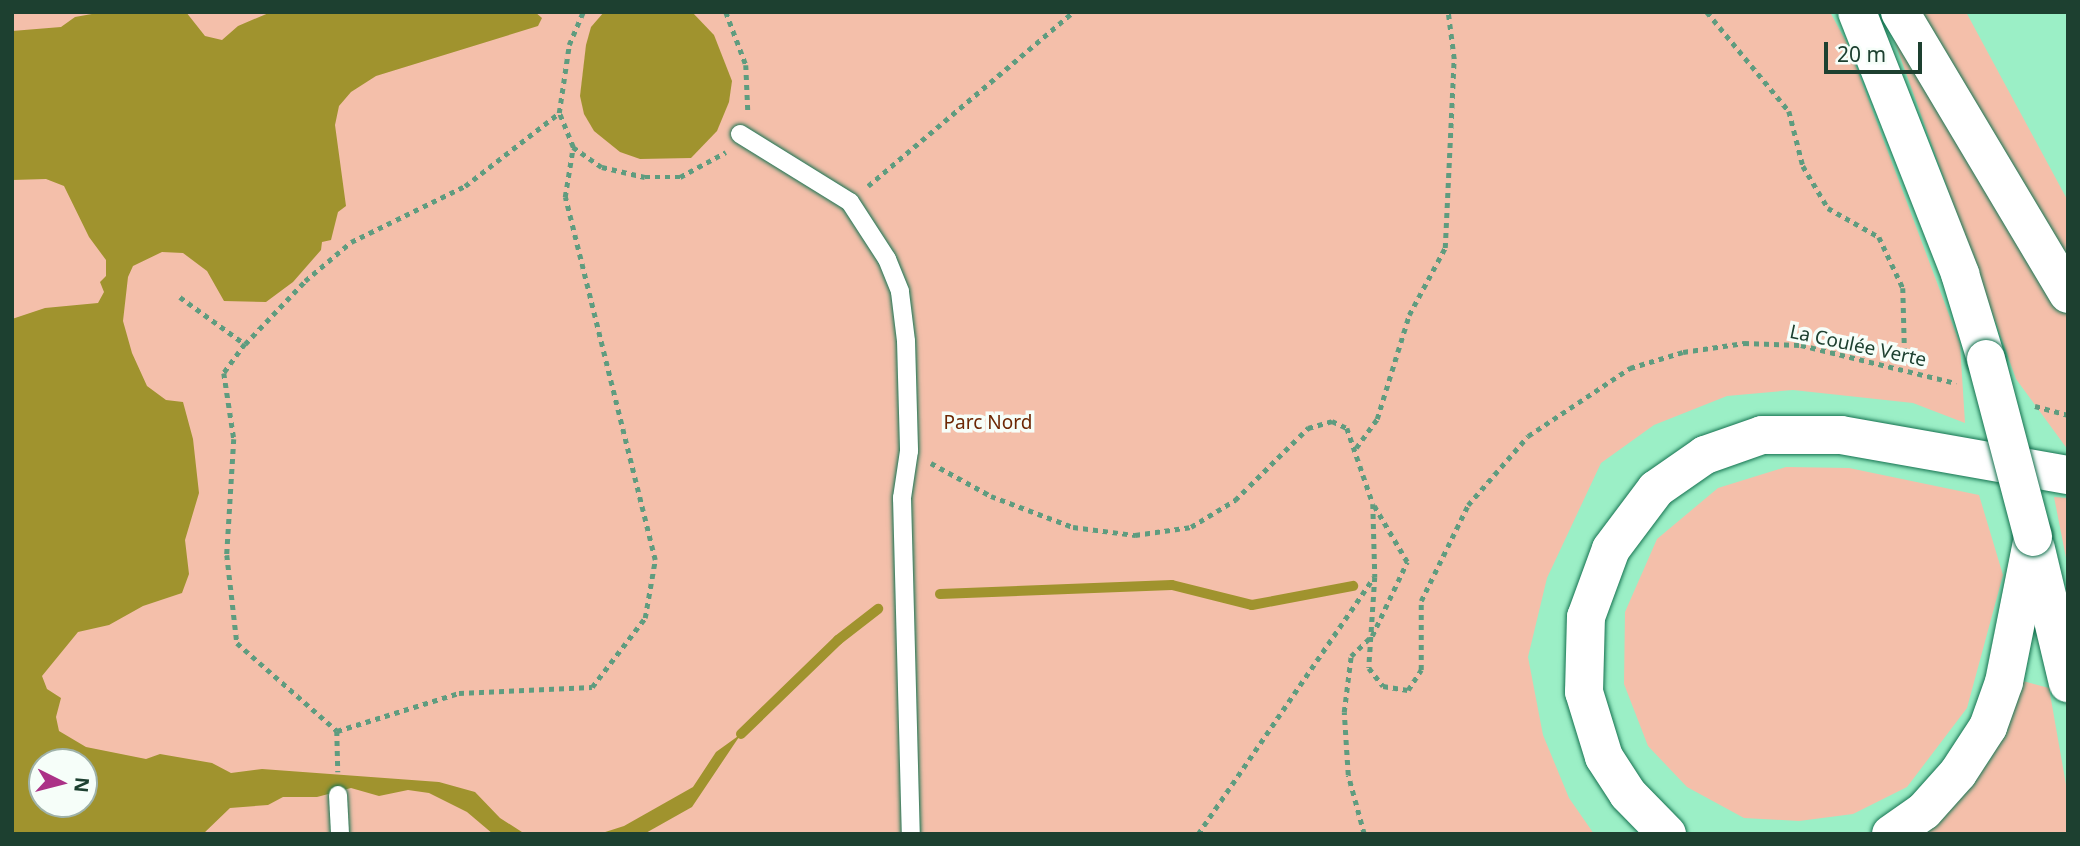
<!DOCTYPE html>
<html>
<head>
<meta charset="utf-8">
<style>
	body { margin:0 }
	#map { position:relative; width:2080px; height:846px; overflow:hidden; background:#9befc6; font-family:"Noto Sans",sans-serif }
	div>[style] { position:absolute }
	.green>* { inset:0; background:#f4bfaa }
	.water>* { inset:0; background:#a0932e }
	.stream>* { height:10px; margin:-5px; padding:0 5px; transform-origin:5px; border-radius:5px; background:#a0932e }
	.path>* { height:4.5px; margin-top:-2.25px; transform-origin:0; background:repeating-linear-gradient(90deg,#5f9c7f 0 5px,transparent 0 10px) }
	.roads { filter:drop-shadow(0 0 2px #157250) drop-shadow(0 0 2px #157250) }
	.service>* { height:18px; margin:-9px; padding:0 9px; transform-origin:9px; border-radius:9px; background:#fff }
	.tertiary>* { height:38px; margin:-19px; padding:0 19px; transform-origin:19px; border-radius:19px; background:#fff }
	.secondary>* { height:38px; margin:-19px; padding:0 19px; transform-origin:19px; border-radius:19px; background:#fff }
	.bridges { filter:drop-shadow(0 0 2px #157250) drop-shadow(0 0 2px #157250) }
	.tertiary-bridge>* { height:38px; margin:-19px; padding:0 19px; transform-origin:19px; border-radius:19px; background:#fff }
	span { translate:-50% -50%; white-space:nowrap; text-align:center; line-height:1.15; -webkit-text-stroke:7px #f6fef9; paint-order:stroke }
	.street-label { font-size:19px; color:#1d4030 }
	.park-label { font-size:19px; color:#6d2704 }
	.frame { position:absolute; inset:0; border:14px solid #1d4030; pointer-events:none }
	.north { position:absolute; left:28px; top:748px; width:70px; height:70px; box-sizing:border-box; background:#f6fef9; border:2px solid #9fb2a9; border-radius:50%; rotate:96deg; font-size:19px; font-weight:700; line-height:28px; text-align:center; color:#1d4030 }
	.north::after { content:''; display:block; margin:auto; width:24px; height:32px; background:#ab3287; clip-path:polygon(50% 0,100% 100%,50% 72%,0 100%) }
	.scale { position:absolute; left:1824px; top:42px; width:98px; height:32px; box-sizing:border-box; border:4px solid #1d4030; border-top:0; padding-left:9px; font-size:21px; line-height:24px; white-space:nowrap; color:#1d4030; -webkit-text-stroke:5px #f6fef9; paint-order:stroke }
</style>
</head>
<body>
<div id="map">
	<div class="green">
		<div style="clip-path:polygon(evenodd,12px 12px,1830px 12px,1848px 45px,1960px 344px,1965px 423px,1913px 403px,1793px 390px,1727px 396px,1654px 425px,1601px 463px,1547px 578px,1528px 657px,1543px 735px,1569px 798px,1594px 834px,12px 834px,12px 12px,42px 762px,84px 762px,84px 804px,42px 804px,42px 762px)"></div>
		<div style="clip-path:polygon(1884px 12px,1966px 12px,2068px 201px,2068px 450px,2016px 379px)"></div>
		<div style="clip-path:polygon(1786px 467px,1849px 468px,1979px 495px,2003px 575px,1967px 708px,1907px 787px,1853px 814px,1799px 821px,1744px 818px,1687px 787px,1648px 746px,1624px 684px,1625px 612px,1657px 539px,1718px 488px)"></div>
		<div style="clip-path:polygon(2054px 497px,2068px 498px,2068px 568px)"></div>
		<div style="clip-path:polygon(2023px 681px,2049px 688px,2068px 796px,2068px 834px,1922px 834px,1944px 815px,1990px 760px)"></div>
	</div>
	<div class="water">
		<div style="clip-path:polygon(evenodd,103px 12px,186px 12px,205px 36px,222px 40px,238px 26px,271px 12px,535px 12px,542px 18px,538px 26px,376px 76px,351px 92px,339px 106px,335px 125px,346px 206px,338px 212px,331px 240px,322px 242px,321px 250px,293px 282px,266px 302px,224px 301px,207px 271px,183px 253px,162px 252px,133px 266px,128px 277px,123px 321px,132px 353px,147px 386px,166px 400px,183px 402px,193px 439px,199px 493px,185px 540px,189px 574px,182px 593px,143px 606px,109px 625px,78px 632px,42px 676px,47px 689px,61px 698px,56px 717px,59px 731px,86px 747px,146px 759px,160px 754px,212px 763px,231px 773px,262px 769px,439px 782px,475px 792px,500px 818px,525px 834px,493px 834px,467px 812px,429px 793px,408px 790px,379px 796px,351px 788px,317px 797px,283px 797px,268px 805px,230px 808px,203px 834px,12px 834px,12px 319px,45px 308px,98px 303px,104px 292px,100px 282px,106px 276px,106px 260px,89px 237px,64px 186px,46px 179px,12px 180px,12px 31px,61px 27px,75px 17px,103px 12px,42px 762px,84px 762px,84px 804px,42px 804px,42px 762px)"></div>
		<div style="clip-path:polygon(604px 12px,692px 12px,714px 35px,732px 81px,729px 102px,717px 131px,691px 158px,640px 159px,620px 152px,594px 131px,584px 114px,580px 96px,586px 45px,591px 27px)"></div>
		<div style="clip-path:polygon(741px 734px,692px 807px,644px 834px,599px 834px,624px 826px,693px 787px,716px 752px)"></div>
	</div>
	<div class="stream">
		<div style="left:940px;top:594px;width:232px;rotate:-2.2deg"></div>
		<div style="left:1172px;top:585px;width:82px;rotate:14deg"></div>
		<div style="left:1252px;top:605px;width:103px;rotate:-10.7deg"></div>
		<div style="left:741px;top:734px;width:135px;rotate:-44.1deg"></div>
		<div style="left:838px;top:640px;width:51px;rotate:-37.8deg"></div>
	</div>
	<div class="path">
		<div style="left:726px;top:12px;width:57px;rotate:69.3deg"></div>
		<div style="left:746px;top:65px;width:45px;rotate:87.5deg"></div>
		<div style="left:1707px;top:12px;width:129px;rotate:50.4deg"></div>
		<div style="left:1789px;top:111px;width:57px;rotate:75.7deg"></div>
		<div style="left:1803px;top:166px;width:49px;rotate:59.2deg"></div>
		<div style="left:1828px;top:208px;width:59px;rotate:29.6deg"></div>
		<div style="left:1879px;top:237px;width:56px;rotate:64.8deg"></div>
		<div style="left:1903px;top:288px;width:79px;rotate:88.5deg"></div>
		<div style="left:573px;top:147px;width:35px;rotate:35deg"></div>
		<div style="left:602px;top:167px;width:44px;rotate:13.1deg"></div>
		<div style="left:645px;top:177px;width:35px"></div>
		<div style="left:680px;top:177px;width:52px;rotate:-28.5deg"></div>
		<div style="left:868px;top:186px;width:269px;rotate:-40.3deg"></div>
		<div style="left:180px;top:297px;width:80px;rotate:35.9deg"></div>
		<div style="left:245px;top:344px;width:87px;rotate:-46.4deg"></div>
		<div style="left:305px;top:281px;width:60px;rotate:-40.3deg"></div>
		<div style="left:351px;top:242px;width:127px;rotate:-26.2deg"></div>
		<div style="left:465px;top:186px;width:119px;rotate:-37.8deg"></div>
		<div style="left:245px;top:344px;width:36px;rotate:126deg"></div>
		<div style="left:224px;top:373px;width:67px;rotate:81.4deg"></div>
		<div style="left:234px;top:439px;width:116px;rotate:93.5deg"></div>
		<div style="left:227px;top:555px;width:89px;rotate:83.5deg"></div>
		<div style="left:237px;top:643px;width:133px;rotate:41.3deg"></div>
		<div style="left:2035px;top:406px;width:34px;rotate:15deg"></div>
		<div style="left:1356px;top:448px;width:36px;rotate:-54deg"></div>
		<div style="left:1377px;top:419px;width:109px;rotate:-72.9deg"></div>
		<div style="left:1409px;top:315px;width:76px;rotate:-61.8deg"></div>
		<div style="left:1445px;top:248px;width:189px;rotate:-87.3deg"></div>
		<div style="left:1454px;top:59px;width:47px;rotate:-97.3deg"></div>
		<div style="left:931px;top:463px;width:68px;rotate:28.8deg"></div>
		<div style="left:991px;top:496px;width:88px;rotate:20.7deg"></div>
		<div style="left:1073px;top:527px;width:63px;rotate:7.4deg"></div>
		<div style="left:1135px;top:535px;width:57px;rotate:-8.1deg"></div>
		<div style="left:1191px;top:527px;width:52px;rotate:-31.5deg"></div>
		<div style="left:1235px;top:500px;width:103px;rotate:-44.6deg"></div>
		<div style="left:1308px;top:428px;width:25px;rotate:-16deg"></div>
		<div style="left:1332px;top:421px;width:17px;rotate:25deg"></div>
		<div style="left:1347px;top:428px;width:80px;rotate:71.1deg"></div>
		<div style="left:1373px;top:504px;width:73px;rotate:88.4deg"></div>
		<div style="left:1375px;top:577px;width:91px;rotate:93.8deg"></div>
		<div style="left:1369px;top:668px;width:23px;rotate:52deg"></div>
		<div style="left:1383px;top:686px;width:25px;rotate:9deg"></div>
		<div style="left:1408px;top:690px;width:24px;rotate:-57deg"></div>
		<div style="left:1421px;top:670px;width:69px;rotate:-90deg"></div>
		<div style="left:1421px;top:601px;width:107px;rotate:-63.9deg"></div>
		<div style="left:1468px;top:505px;width:91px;rotate:-49deg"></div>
		<div style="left:1528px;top:436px;width:123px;rotate:-33.7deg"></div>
		<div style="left:1630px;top:368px;width:55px;rotate:-16.8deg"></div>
		<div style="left:1683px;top:352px;width:62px;rotate:-8.4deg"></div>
		<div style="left:1744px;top:343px;width:57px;rotate:2deg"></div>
		<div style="left:1801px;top:345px;width:160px;rotate:13.8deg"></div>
		<div style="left:337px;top:731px;width:128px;rotate:-17.3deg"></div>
		<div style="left:459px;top:693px;width:133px;rotate:-2.6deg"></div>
		<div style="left:592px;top:687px;width:87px;rotate:-52.5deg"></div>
		<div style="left:645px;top:618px;width:59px;rotate:-80.2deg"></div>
		<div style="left:655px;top:560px;width:374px;rotate:-103.9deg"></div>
		<div style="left:565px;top:197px;width:51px;rotate:-80.9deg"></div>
		<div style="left:573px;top:147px;width:37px;rotate:-112deg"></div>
		<div style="left:559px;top:113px;width:69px;rotate:-81.6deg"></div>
		<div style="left:569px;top:45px;width:36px;rotate:-67deg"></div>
		<div style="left:337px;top:731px;width:41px;rotate:88.6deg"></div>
		<div style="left:1198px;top:834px;width:311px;rotate:-55.6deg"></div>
		<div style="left:1364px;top:834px;width:61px;rotate:-105.2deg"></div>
		<div style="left:1348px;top:775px;width:63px;rotate:-93.6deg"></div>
		<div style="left:1344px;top:712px;width:56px;rotate:-82.9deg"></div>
		<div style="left:1351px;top:656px;width:29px;rotate:-44deg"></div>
		<div style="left:1372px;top:636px;width:82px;rotate:-64.7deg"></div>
		<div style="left:1407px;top:562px;width:65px;rotate:-120.5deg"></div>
	</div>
	<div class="roads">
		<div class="service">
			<div style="left:740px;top:134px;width:129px;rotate:31.7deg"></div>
			<div style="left:850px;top:202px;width:68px;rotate:57deg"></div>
			<div style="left:887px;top:259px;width:35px;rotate:68deg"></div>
			<div style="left:900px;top:292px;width:49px;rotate:83deg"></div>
			<div style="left:906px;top:341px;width:110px;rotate:88.4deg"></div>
			<div style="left:909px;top:451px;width:48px;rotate:98.5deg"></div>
			<div style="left:902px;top:498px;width:336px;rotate:88.5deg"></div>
			<div style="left:338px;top:795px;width:39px;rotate:87deg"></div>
		</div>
		<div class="tertiary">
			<div style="left:1857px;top:12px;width:282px;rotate:68.5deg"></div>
			<div style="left:1960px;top:274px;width:89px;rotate:73deg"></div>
			<div style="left:1900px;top:12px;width:328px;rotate:59.2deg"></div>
		</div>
		<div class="secondary">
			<div style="left:2036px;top:549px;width:138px;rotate:76.6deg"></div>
			<div style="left:1667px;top:834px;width:56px;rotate:-134.3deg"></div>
			<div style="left:1628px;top:794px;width:44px;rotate:-123deg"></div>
			<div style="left:1604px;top:757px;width:68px;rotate:-107.1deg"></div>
			<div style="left:1584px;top:692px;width:75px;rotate:-88.5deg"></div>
			<div style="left:1586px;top:617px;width:72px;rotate:-69.8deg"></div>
			<div style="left:1611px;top:549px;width:75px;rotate:-53.1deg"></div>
			<div style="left:1656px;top:489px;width:60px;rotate:-34.8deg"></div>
			<div style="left:1705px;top:455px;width:60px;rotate:-19.3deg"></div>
			<div style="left:1762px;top:435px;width:79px"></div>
			<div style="left:1841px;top:435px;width:230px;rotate:10deg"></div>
			<div style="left:1891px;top:834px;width:40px;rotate:-34.9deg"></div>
			<div style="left:1924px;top:811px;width:51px;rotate:-48.2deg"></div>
			<div style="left:1958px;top:773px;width:55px;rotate:-56.9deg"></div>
			<div style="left:1988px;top:727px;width:48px;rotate:-70.4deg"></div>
			<div style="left:2004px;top:682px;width:148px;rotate:-78.7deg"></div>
		</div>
	</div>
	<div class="bridges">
		<div class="tertiary-bridge">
			<div style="left:1986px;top:359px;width:184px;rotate:75.2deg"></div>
		</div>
	</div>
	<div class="street-label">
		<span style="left:1858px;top:346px;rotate:12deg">La Coulée Verte</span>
	</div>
	<div class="park-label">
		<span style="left:988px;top:423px">Parc Nord</span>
	</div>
	<div class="frame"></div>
	<div class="north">N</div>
	<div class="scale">20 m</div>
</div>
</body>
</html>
